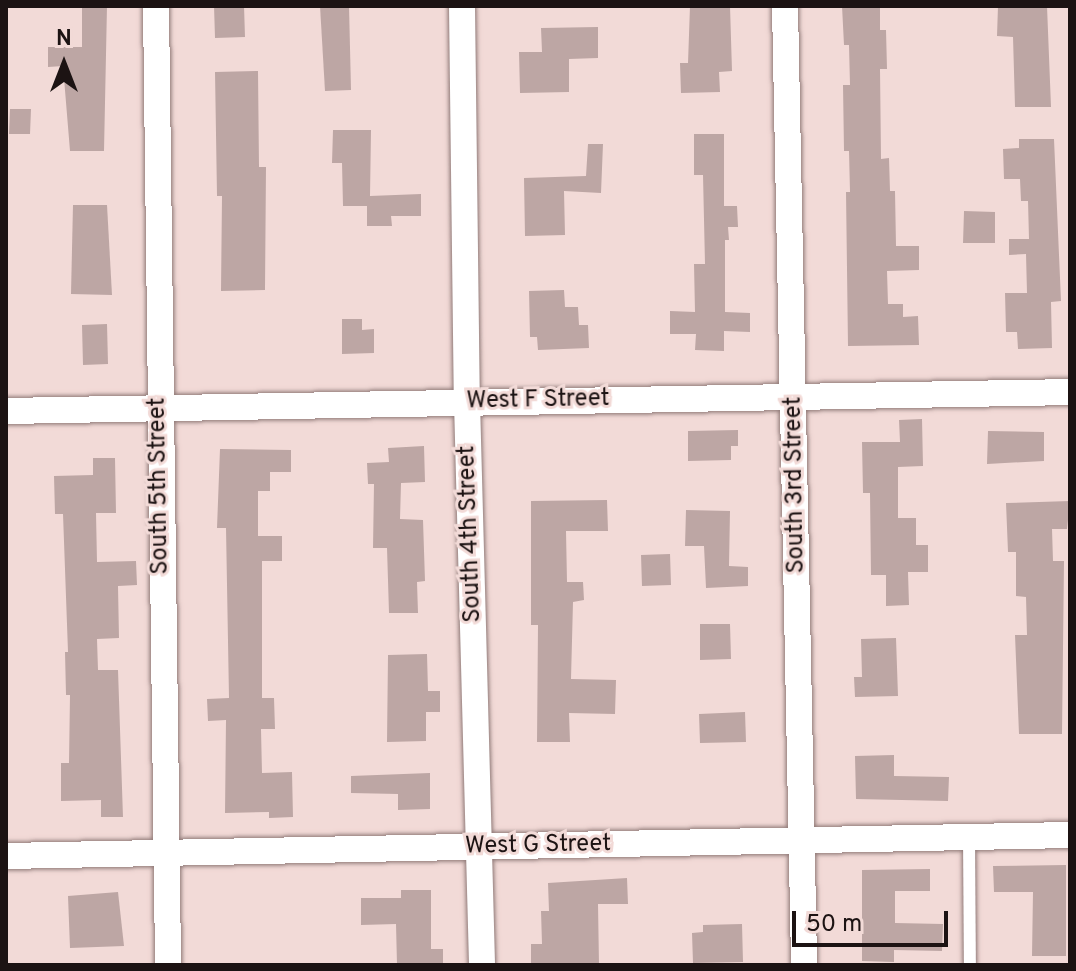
<!DOCTYPE html>
<html>
<head>
<meta charset="utf-8">
<style>
	body { margin:0 }
	#map { position:relative; width:1076px; height:971px; overflow:hidden; background:#f2dad7; font-family:Overpass,sans-serif }
	div>[style] { position:absolute }
	.building>* { inset:0; background:#bda6a4 }
	.roads { filter:drop-shadow(0 0 2px #917b79) drop-shadow(0 0 2px #917b79) }
	.lane>* { height:12px; margin:-6px; padding:0 6px; transform-origin:6px; border-radius:6px; background:#fff }
	.street>* { height:26px; margin:-13px; padding:0 13px; transform-origin:13px; border-radius:13px; background:#fff }
	span { translate:-50% -50%; white-space:nowrap; text-align:center; line-height:1.15; -webkit-text-stroke:6px #f2dad7; paint-order:stroke }
	.street-label { font-size:24px; color:#1c1313 }
	.frame { position:absolute; inset:0; border:8px solid #1c1313; pointer-events:none }
	.north { position:absolute; left:24px; top:24px; width:80px; height:80px; -webkit-text-stroke:6px #f2dad7; paint-order:stroke; rotate:0deg; font-size:22px; font-weight:700; line-height:32px; text-align:center; color:#1c1313 }
	.north::after { content:''; display:block; margin:auto; width:28px; height:36px; background:#1c1313; clip-path:polygon(50% 0,100% 100%,50% 72%,0 100%) }
	.scale { position:absolute; left:792px; top:911px; width:156px; height:36px; box-sizing:border-box; border:4px solid #1c1313; border-top:0; padding-left:10px; font-size:24px; line-height:28px; white-space:nowrap; color:#1c1313; -webkit-text-stroke:6px #f2dad7; paint-order:stroke }
</style>
</head>
<body>
<div id="map">
	<div class="building">
		<div style="clip-path:polygon(82px 6px,107px 6px,104px 151px,70px 151px,63px 66px,48px 67px,48px 47px,82px 47px)"></div>
		<div style="clip-path:polygon(214px 6px,244px 6px,245px 37px,215px 38px)"></div>
		<div style="clip-path:polygon(320px 6px,349px 6px,351px 90px,325px 91px)"></div>
		<div style="clip-path:polygon(690px 6px,730px 6px,732px 71px,719px 72px,720px 92px,681px 93px,680px 63px,688px 63px)"></div>
		<div style="clip-path:polygon(842px 6px,880px 6px,880px 30px,886px 30px,887px 69px,880px 69px,881px 159px,889px 158px,890px 191px,895px 191px,896px 246px,919px 246px,919px 270px,887px 271px,888px 304px,903px 304px,903px 317px,918px 316px,919px 345px,848px 346px,846px 192px,850px 192px,849px 151px,844px 151px,843px 85px,850px 85px,849px 45px,844px 45px)"></div>
		<div style="clip-path:polygon(998px 6px,1047px 6px,1051px 107px,1015px 107px,1013px 37px,997px 36px)"></div>
		<div style="clip-path:polygon(598px 27px,598px 58px,569px 59px,569px 92px,520px 93px,519px 52px,542px 52px,541px 28px)"></div>
		<div style="clip-path:polygon(258px 71px,259px 167px,266px 167px,265px 290px,221px 291px,222px 196px,217px 196px,215px 72px)"></div>
		<div style="clip-path:polygon(10px 109px,31px 109px,30px 134px,9px 134px)"></div>
		<div style="clip-path:polygon(333px 130px,371px 130px,370px 196px,421px 194px,421px 216px,391px 216px,392px 226px,367px 226px,367px 206px,343px 206px,342px 163px,332px 163px)"></div>
		<div style="clip-path:polygon(694px 134px,724px 134px,724px 206px,737px 206px,738px 227px,728px 227px,729px 240px,725px 240px,725px 312px,750px 313px,750px 332px,724px 331px,724px 351px,695px 350px,696px 334px,670px 334px,670px 311px,695px 312px,694px 264px,705px 264px,703px 175px,694px 175px)"></div>
		<div style="clip-path:polygon(1019px 139px,1054px 139px,1061px 301px,1051px 302px,1052px 348px,1018px 349px,1017px 332px,1006px 332px,1005px 293px,1027px 293px,1026px 254px,1009px 255px,1009px 239px,1029px 239px,1028px 201px,1021px 201px,1020px 179px,1004px 179px,1003px 149px,1019px 148px)"></div>
		<div style="clip-path:polygon(588px 144px,603px 144px,601px 193px,564px 191px,565px 235px,525px 236px,524px 178px,586px 176px)"></div>
		<div style="clip-path:polygon(73px 205px,107px 205px,112px 295px,71px 294px)"></div>
		<div style="clip-path:polygon(964px 211px,995px 212px,995px 243px,963px 243px)"></div>
		<div style="clip-path:polygon(564px 290px,565px 307px,578px 307px,579px 325px,588px 325px,589px 348px,538px 350px,537px 337px,530px 337px,529px 291px)"></div>
		<div style="clip-path:polygon(342px 319px,362px 319px,362px 330px,374px 329px,374px 353px,342px 354px)"></div>
		<div style="clip-path:polygon(107px 324px,108px 364px,83px 365px,82px 325px)"></div>
		<div style="clip-path:polygon(922px 419px,923px 466px,898px 467px,898px 518px,916px 518px,916px 545px,928px 545px,928px 572px,908px 572px,909px 605px,886px 606px,886px 575px,871px 575px,870px 493px,863px 493px,862px 442px,900px 442px,899px 420px)"></div>
		<div style="clip-path:polygon(738px 430px,738px 446px,731px 446px,731px 460px,688px 461px,688px 431px)"></div>
		<div style="clip-path:polygon(988px 431px,1044px 432px,1044px 461px,987px 464px)"></div>
		<div style="clip-path:polygon(424px 446px,425px 482px,401px 483px,400px 519px,423px 520px,425px 581px,417px 582px,418px 613px,389px 613px,387px 548px,373px 548px,374px 484px,368px 484px,367px 463px,389px 462px,388px 448px)"></div>
		<div style="clip-path:polygon(220px 449px,291px 450px,291px 472px,270px 472px,270px 491px,258px 491px,258px 536px,282px 536px,282px 561px,262px 561px,262px 698px,274px 698px,275px 729px,261px 729px,262px 773px,292px 772px,293px 817px,269px 818px,269px 812px,225px 813px,226px 720px,208px 721px,207px 699px,229px 698px,226px 528px,217px 528px)"></div>
		<div style="clip-path:polygon(93px 458px,115px 458px,116px 513px,96px 513px,97px 562px,136px 561px,137px 585px,118px 586px,119px 638px,97px 639px,98px 670px,118px 670px,123px 817px,101px 817px,101px 800px,61px 801px,61px 763px,69px 763px,70px 695px,66px 695px,65px 652px,68px 652px,63px 514px,55px 514px,54px 476px,93px 475px)"></div>
		<div style="clip-path:polygon(607px 500px,608px 531px,566px 531px,567px 582px,583px 582px,584px 600px,573px 602px,571px 679px,616px 680px,615px 714px,569px 713px,570px 742px,537px 742px,538px 625px,531px 625px,531px 501px)"></div>
		<div style="clip-path:polygon(1070px 501px,1067px 529px,1052px 529px,1053px 561px,1064px 561px,1062px 734px,1019px 734px,1015px 635px,1027px 635px,1026px 597px,1016px 596px,1016px 552px,1008px 552px,1006px 503px)"></div>
		<div style="clip-path:polygon(686px 510px,730px 511px,729px 566px,748px 567px,748px 586px,706px 588px,704px 546px,685px 546px)"></div>
		<div style="clip-path:polygon(670px 554px,671px 585px,642px 586px,641px 555px)"></div>
		<div style="clip-path:polygon(700px 624px,730px 624px,731px 659px,700px 660px)"></div>
		<div style="clip-path:polygon(896px 638px,898px 696px,855px 697px,854px 677px,862px 677px,861px 639px)"></div>
		<div style="clip-path:polygon(427px 654px,428px 691px,440px 691px,440px 712px,426px 712px,426px 741px,387px 742px,388px 655px)"></div>
		<div style="clip-path:polygon(745px 712px,746px 742px,700px 743px,699px 714px)"></div>
		<div style="clip-path:polygon(894px 755px,894px 776px,949px 777px,948px 801px,856px 799px,855px 756px)"></div>
		<div style="clip-path:polygon(430px 773px,430px 809px,398px 810px,398px 794px,351px 793px,351px 776px)"></div>
		<div style="clip-path:polygon(1066px 865px,1066px 956px,1032px 956px,1033px 892px,994px 892px,993px 866px)"></div>
		<div style="clip-path:polygon(930px 869px,930px 891px,895px 891px,895px 923px,943px 924px,942px 951px,894px 950px,894px 962px,862px 961px,862px 870px)"></div>
		<div style="clip-path:polygon(627px 878px,628px 904px,598px 904px,599px 965px,531px 965px,531px 944px,542px 944px,541px 911px,549px 911px,548px 883px)"></div>
		<div style="clip-path:polygon(401px 890px,431px 890px,431px 949px,443px 949px,443px 965px,397px 965px,396px 924px,361px 925px,361px 898px,401px 898px)"></div>
		<div style="clip-path:polygon(118px 892px,124px 946px,70px 948px,68px 896px)"></div>
		<div style="clip-path:polygon(742px 924px,743px 962px,693px 963px,692px 933px,703px 932px,703px 925px)"></div>
	</div>
	<div class="roads">
		<div class="lane">
			<div style="left:969px;top:837px;width:128px;rotate:89.6deg"></div>
		</div>
		<div class="street">
			<div style="left:156px;top:6px;width:959px;rotate:89.28deg"></div>
			<div style="left:462px;top:6px;width:396px;rotate:89.3deg"></div>
			<div style="left:467px;top:402px;width:563px;rotate:88.47deg"></div>
			<div style="left:785px;top:6px;width:959px;rotate:88.86deg"></div>
			<div style="left:6px;top:411px;width:1064px;rotate:-1.02deg"></div>
			<div style="left:6px;top:856px;width:1064px;rotate:-1.13deg"></div>
		</div>
	</div>
	<div class="street-label">
		<span style="left:538px;top:401px;rotate:-1deg">West F Street</span>
		<span style="left:796px;top:485px;rotate:-91deg">South 3rd Street</span>
		<span style="left:160px;top:486px;rotate:-91deg">South 5th Street</span>
		<span style="left:471px;top:534px;rotate:-92deg">South 4th Street</span>
		<span style="left:538px;top:846px;rotate:-1deg">West G Street</span>
	</div>
	<div class="frame"></div>
	<div class="north">N</div>
	<div class="scale">50 m</div>
</div>
</body>
</html>
